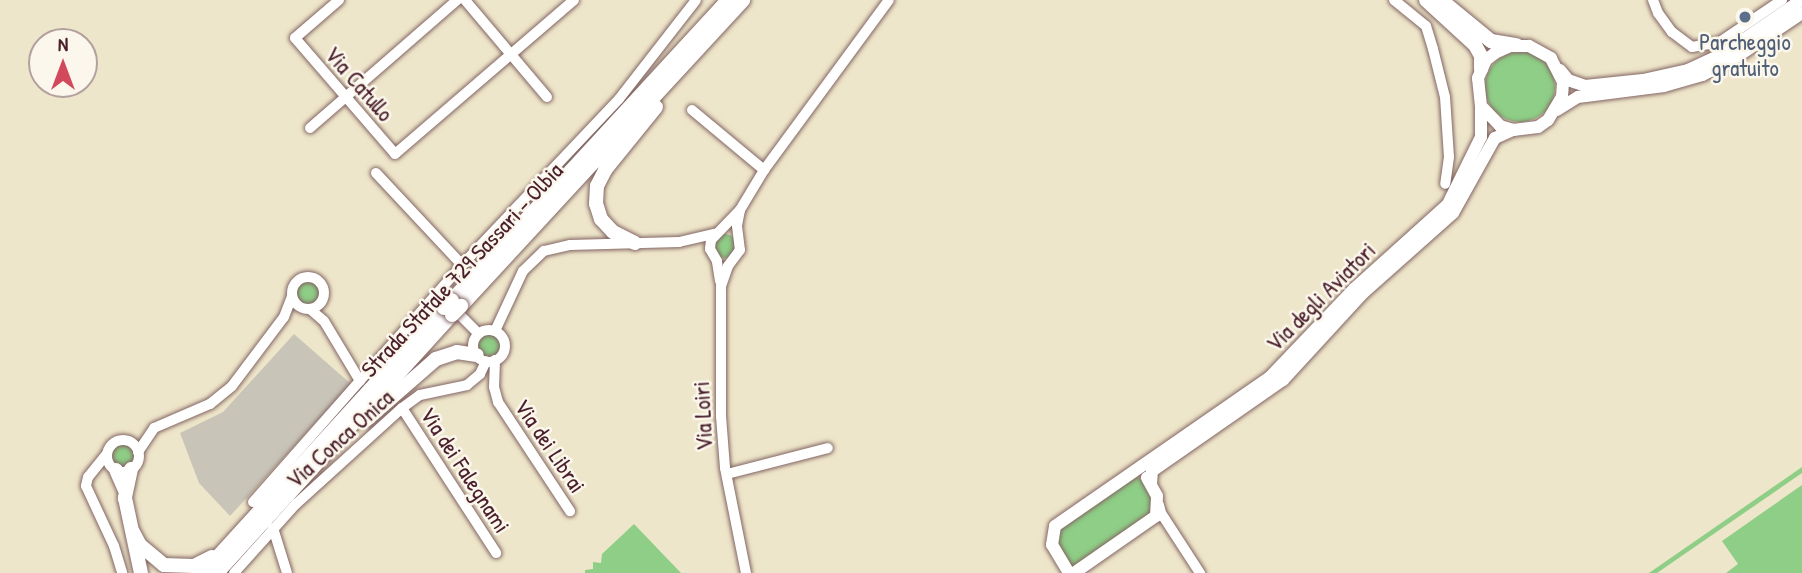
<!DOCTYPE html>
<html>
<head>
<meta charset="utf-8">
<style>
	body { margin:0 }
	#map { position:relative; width:1802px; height:573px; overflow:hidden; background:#eee6ca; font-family:"Patrick Hand",sans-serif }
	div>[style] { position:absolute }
	.industrial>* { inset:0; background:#c8c4b8 }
	.green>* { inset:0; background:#8ece86 }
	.round { border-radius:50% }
	.roads { filter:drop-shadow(0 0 2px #836563) drop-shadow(0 0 2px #836563) }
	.minor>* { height:10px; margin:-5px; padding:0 5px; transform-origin:5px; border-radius:5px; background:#fff }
	.minor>.ring { margin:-5px; padding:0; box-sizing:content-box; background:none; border:10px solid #fff; border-radius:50% }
	.major>* { height:12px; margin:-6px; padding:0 6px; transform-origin:6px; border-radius:6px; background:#fff }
	.highway>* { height:14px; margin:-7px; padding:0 7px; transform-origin:7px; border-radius:7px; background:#fff }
	.bridges { filter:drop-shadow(0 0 2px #836563) drop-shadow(0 0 2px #836563) }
	.highway-bridge>* { height:14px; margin:-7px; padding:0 7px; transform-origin:7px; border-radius:7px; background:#fff }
	.dots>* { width:19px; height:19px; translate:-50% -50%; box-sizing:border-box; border:4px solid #fbf7ec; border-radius:50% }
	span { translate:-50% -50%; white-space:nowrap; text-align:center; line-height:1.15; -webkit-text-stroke:5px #fbf7ec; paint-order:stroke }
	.service-label { font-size:23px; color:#4e5e75 }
	.street-label { font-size:23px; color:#4a1f2b }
	.north { position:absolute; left:28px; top:28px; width:70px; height:70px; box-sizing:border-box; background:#fbf7ec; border:2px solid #b4a19f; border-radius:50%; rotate:0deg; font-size:19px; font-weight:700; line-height:28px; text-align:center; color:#4a1f2b }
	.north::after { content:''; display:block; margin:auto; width:24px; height:32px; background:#d1495b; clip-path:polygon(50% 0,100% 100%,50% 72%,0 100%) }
</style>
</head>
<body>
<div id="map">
	<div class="industrial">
		<div style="clip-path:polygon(294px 334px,351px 384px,230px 516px,199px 483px,180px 433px,223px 412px)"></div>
	</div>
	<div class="green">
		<div class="round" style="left:1485px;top:52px;width:70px;height:70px"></div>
		<div class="round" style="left:713px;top:234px;width:24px;height:24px"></div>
		<div class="round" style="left:297px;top:282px;width:22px;height:22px"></div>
		<div class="round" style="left:477px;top:334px;width:24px;height:24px"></div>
		<div class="round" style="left:111px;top:444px;width:24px;height:24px"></div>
		<div style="clip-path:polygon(1802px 467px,1802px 473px,1657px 573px,1649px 573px)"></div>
		<div style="clip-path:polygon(1135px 476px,1145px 482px,1154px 506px,1149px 515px,1074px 567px,1068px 565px,1055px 537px,1058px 529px)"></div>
		<div style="clip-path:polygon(1802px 485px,1802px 573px,1726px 573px,1738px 564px,1722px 541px)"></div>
		<div style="clip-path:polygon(634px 524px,681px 573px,585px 573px,585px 570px,593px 569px,593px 562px,601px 563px,602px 554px)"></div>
	</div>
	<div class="roads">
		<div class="minor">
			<div style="left:339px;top:0;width:58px;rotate:139.2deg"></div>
			<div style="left:295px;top:38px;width:153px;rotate:49.2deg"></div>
			<div style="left:395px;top:154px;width:236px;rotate:-40.7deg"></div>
			<div style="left:465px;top:0;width:127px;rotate:49.8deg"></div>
			<div style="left:1394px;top:0;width:41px;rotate:39.1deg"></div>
			<div style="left:1426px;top:26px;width:24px;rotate:73deg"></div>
			<div style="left:1433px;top:49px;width:49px;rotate:76deg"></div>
			<div style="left:1445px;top:97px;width:60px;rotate:86.2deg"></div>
			<div style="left:1449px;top:157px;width:27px;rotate:98deg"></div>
			<div style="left:1653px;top:0;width:14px;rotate:69deg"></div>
			<div style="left:1658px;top:13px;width:24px;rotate:54deg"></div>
			<div style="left:1672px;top:32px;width:25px;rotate:37deg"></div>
			<div style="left:1692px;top:47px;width:28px;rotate:-10deg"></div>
			<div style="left:1720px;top:42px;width:75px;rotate:-34.1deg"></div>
			<div style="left:692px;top:110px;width:94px;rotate:39.8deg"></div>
			<div style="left:310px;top:128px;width:195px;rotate:-41deg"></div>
			<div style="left:376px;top:173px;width:126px;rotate:46.9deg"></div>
			<div style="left:740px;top:210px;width:16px;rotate:101deg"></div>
			<div style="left:737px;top:226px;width:24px;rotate:83deg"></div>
			<div style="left:740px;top:250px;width:20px;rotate:127deg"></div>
			<div style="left:728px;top:266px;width:21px;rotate:109deg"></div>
			<div style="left:721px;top:286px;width:130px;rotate:90deg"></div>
			<div style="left:721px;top:416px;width:52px;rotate:85.6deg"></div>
			<div style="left:725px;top:468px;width:107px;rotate:78.7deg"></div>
			<div class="ring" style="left:292px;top:277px;width:22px;height:22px"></div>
			<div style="left:720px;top:281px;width:20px;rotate:-99deg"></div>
			<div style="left:717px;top:261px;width:14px;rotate:-120deg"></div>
			<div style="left:710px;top:249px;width:9px;rotate:-84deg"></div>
			<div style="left:711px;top:240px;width:42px;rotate:-46deg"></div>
			<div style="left:740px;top:210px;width:47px;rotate:-59deg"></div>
			<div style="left:764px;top:170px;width:211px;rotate:-53.7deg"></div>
			<div style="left:310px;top:309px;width:18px;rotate:41deg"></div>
			<div style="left:324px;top:321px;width:70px;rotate:59deg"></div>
			<div style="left:461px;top:316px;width:25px;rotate:45deg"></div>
			<div class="ring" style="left:473px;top:330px;width:22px;height:22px"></div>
			<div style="left:495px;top:331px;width:66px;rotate:-65deg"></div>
			<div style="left:523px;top:271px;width:29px;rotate:-44deg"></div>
			<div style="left:544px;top:251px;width:27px;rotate:-13deg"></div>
			<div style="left:570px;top:245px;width:109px;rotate:-1.6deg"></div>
			<div style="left:679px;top:242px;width:37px;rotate:-13deg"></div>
			<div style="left:495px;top:360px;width:27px;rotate:92deg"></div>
			<div style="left:494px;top:387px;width:16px;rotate:75deg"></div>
			<div style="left:498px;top:402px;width:131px;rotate:56.6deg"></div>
			<div style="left:402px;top:408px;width:173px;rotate:57deg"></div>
			<div class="ring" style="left:107px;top:440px;width:22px;height:22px"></div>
			<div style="left:138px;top:452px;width:29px;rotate:-56deg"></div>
			<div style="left:154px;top:428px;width:61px;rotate:-23.2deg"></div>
			<div style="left:210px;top:404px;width:28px;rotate:-39deg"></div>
			<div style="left:232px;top:386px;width:86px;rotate:-53deg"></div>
			<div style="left:284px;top:317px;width:22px;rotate:-69deg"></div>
			<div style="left:106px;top:455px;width:28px;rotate:129deg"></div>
			<div style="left:88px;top:477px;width:9px;rotate:103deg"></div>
			<div style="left:86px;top:486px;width:66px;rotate:65deg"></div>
			<div style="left:114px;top:546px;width:28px;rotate:73deg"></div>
			<div style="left:727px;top:474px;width:104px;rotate:-14.4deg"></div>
			<div style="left:253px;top:502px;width:316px;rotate:-48.6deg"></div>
			<div style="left:462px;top:265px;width:228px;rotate:-46.6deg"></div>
			<div style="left:619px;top:99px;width:125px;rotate:-52.1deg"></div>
			<div style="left:1159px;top:505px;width:8px;rotate:76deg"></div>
			<div style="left:1161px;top:513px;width:72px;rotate:57deg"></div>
			<div style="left:273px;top:528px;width:47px;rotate:72.7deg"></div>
			<div style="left:234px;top:573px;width:93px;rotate:-48.1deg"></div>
			<div style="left:296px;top:504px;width:143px;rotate:-42.2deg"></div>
			<div style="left:402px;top:408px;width:22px;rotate:-36deg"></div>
			<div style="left:420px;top:395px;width:48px;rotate:-12deg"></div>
			<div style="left:467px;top:385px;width:17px;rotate:-40deg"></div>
			<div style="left:480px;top:374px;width:14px;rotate:-65deg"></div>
		</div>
		<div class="major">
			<div style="left:1560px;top:70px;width:13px;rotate:51deg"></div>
			<div style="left:1568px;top:80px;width:18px;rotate:19deg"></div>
			<div style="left:1585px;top:86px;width:58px;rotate:-5.9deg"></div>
			<div style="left:1643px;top:80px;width:46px;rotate:-12.5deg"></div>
			<div style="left:1688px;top:70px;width:40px;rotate:-25deg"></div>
			<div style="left:1724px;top:53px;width:93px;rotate:-34.5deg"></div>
			<div style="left:1557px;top:110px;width:25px;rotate:-32deg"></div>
			<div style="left:1578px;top:97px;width:87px;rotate:-7.3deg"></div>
			<div style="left:1664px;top:86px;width:40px;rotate:-16deg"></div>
			<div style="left:1702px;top:75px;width:30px;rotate:-26deg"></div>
			<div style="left:1729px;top:62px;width:88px;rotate:-33.9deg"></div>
			<div style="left:1151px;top:484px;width:13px;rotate:-86deg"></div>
			<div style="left:1152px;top:471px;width:160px;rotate:-34.8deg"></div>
			<div style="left:1283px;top:380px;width:118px;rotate:-47.4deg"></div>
			<div style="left:1363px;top:293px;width:120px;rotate:-41.6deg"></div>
			<div style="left:1453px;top:213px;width:86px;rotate:-60.8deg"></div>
			<div style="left:1495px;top:138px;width:20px;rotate:-24deg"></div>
			<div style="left:1513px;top:130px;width:25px;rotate:-7deg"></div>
			<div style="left:1538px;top:127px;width:12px;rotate:-35deg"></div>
			<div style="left:1548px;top:120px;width:27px;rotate:-59deg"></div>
			<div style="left:1562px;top:97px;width:15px;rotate:-86deg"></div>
			<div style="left:1563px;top:82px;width:27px;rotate:-117deg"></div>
			<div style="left:1551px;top:58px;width:25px;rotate:-151deg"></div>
			<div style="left:1529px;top:46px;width:19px;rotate:180deg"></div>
			<div style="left:1510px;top:46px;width:17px;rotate:155deg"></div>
			<div style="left:1495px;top:53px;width:11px;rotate:142deg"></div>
			<div style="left:1486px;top:60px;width:20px;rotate:114deg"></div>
			<div style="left:1478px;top:78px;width:28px;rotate:84deg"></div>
			<div style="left:1481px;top:106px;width:28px;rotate:46deg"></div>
			<div style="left:1500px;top:126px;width:14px;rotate:17deg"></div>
			<div style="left:1069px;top:573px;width:33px;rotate:-121deg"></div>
			<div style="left:1052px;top:545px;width:19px;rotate:-81deg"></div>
			<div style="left:1055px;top:526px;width:260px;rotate:-34.7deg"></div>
			<div style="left:1269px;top:378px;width:123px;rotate:-46.3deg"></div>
			<div style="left:1354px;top:289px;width:127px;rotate:-42.1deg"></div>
			<div style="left:1448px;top:204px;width:75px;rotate:-63.8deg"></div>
			<div style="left:1481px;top:137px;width:30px;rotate:-90deg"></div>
			<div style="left:1074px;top:573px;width:100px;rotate:-34.8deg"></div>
			<div style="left:1156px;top:516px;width:20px;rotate:-87deg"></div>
			<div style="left:1157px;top:496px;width:21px;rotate:-119deg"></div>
		</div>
		<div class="highway">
			<div style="left:1426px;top:0;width:67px;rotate:42.6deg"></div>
			<div style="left:1475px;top:45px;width:13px;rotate:61deg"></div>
			<div style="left:1481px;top:56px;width:13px;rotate:90deg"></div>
			<div style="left:1441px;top:0;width:65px;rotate:39.4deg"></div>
			<div style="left:1491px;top:41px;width:26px;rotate:9deg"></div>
			<div style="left:635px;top:243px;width:25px;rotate:-153deg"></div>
			<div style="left:613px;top:232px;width:18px;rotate:-133deg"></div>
			<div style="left:601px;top:219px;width:16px;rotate:-108deg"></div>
			<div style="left:596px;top:204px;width:18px;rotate:-87deg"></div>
			<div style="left:597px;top:186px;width:18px;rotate:-63deg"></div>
			<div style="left:605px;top:170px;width:81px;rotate:-51deg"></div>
			<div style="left:452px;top:300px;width:408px;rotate:-47.4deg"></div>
			<div style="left:461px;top:306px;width:416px;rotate:-47.3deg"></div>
			<div style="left:366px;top:420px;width:93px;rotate:-41.1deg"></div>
			<div style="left:436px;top:359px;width:22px;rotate:-18deg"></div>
			<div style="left:457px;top:352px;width:20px;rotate:9deg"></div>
			<div style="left:131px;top:469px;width:30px;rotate:102deg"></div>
			<div style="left:125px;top:498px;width:77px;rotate:78deg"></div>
			<div style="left:116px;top:470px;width:22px;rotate:66deg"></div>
			<div style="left:133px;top:532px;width:15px;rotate:62deg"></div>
			<div style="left:140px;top:545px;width:31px;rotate:40deg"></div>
			<div style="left:164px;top:565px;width:30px;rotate:2deg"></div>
			<div style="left:194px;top:566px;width:20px;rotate:-27deg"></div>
			<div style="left:203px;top:573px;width:358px;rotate:-47.7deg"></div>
			<div style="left:217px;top:573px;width:349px;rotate:-47.7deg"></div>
		</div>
	</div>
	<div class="bridges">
		<div class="highway-bridge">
			<div style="left:444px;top:308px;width:11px;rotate:-45deg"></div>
			<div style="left:452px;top:315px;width:13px;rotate:-45deg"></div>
		</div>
	</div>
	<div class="dots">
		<div style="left:1745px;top:17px;background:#5c6f8a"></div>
	</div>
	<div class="service-label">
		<span style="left:1745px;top:55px">Parcheggio<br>gratuito</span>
	</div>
	<div class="street-label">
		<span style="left:359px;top:84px;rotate:49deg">Via Catullo</span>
		<span style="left:462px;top:270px;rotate:-47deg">Strada Statale 729 Sassari - Olbia</span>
		<span style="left:1321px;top:297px;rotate:-45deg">Via degli Aviatori</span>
		<span style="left:703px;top:416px;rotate:-93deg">Via Loiri</span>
		<span style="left:340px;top:439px;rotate:-42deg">Via Conca Onica</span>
		<span style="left:550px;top:446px;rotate:56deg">Via dei Librai</span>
		<span style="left:465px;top:470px;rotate:57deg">Via dei Falegnami</span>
	</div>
	<div class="north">N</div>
</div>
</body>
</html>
